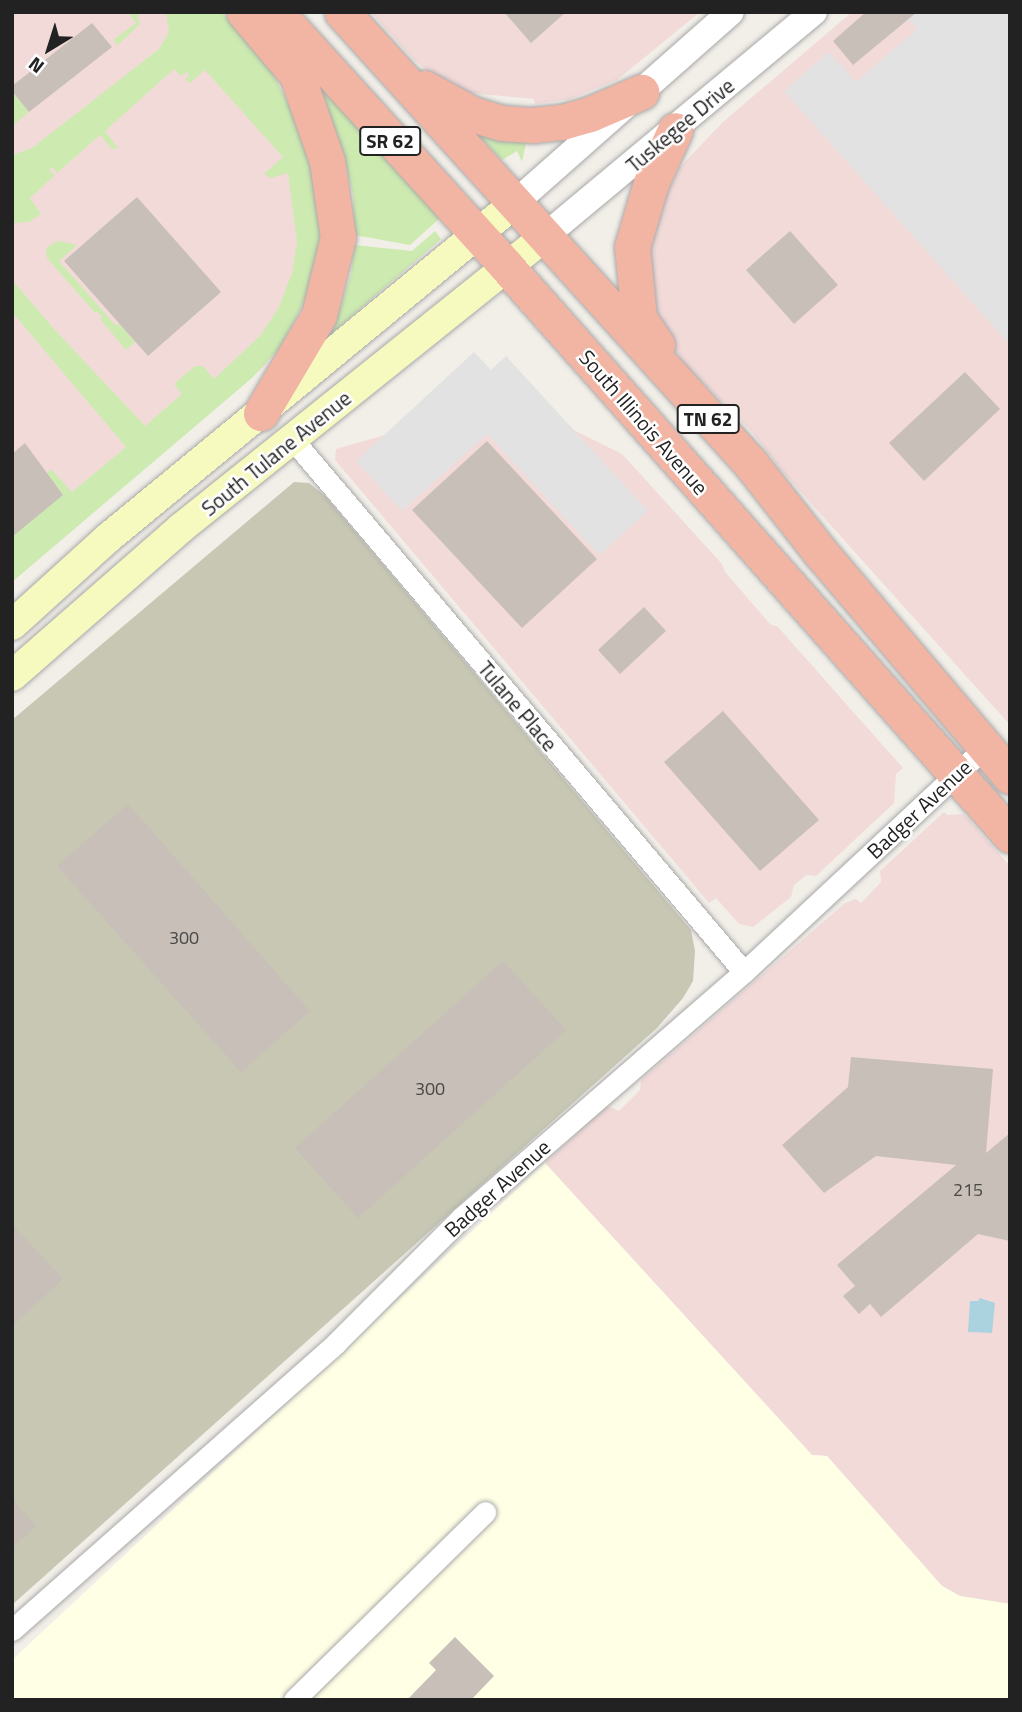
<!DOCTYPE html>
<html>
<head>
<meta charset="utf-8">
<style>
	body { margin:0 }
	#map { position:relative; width:1022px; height:1712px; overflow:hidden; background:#f2efe9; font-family:"Titillium Web",sans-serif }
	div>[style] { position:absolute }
	.commercial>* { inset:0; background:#f2dad9 }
	.education>* { inset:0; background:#ffffe5 }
	.construction>* { inset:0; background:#c7c7b4 }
	.grass>* { inset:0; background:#cdebb0 }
	.parking>* { inset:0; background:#e2e2e2 }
	.water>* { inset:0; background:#aad3df }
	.building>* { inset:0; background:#c7bfb8 }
	.roads { filter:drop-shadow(0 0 2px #a9a9a9) drop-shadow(0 0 2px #a9a9a9) }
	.minor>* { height:21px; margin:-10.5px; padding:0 10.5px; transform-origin:10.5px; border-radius:10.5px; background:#fff }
	.tertiary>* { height:26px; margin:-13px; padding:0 13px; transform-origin:13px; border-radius:13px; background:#fff }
	.secondary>* { height:30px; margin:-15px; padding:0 15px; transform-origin:15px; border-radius:15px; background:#f7fabf }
	.trunk>* { height:35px; margin:-17.5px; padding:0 17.5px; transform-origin:17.5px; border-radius:17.5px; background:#f2b4a3 }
	span { translate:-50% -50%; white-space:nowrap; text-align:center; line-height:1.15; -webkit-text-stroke:5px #fff; paint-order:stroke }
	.number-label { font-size:18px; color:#4b4948 }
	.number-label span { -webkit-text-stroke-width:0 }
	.shield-label span { padding:2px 5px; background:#fff; border:2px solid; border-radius:5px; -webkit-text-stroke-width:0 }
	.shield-label { font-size:19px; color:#222; font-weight:700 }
	.street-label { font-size:21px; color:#222 }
	.frame { position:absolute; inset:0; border:14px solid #222; pointer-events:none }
	.north { position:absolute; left:14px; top:14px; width:70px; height:70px; -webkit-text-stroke:5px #fff; paint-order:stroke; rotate:218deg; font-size:19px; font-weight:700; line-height:28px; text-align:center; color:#222 }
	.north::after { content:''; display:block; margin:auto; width:24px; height:32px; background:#222; clip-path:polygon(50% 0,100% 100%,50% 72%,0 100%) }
</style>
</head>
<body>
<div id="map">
	<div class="commercial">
		<div style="clip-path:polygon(12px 12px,222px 12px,273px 74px,319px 193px,267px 364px,12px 582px)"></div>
		<div style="clip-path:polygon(371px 12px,700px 12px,617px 80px,570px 99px,535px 104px,534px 99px,470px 93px,443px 83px,414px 60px)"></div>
		<div style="clip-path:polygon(852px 12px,1010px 12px,1010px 725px,782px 471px,751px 431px,685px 365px,666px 335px,653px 300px,649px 247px,662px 202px,681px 166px,723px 122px)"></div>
		<div style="clip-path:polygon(511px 399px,622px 454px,722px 564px,725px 572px,771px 625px,777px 626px,903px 768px,896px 774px,894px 803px,816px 876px,806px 875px,794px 885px,791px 897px,753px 927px,739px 924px,716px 898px,709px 903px,335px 460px,336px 449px)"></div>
		<div style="clip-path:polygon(944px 812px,947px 815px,964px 814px,1010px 866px,1010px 1604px,960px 1596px,942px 1586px,827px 1456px,812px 1455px,545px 1163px,607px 1106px,619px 1111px,640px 1090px,641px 1080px,845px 903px,856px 899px,861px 903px,881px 882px,880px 871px)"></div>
	</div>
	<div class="education">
		<div style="clip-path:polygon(545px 1163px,812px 1455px,827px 1456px,942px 1586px,960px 1596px,1010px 1604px,1010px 1700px,12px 1700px,12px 1660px)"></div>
	</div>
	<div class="construction">
		<div style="clip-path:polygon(294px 482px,309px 483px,325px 496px,691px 930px,695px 951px,693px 981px,683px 998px,657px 1028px,12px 1605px,12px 720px)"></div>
	</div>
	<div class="grass">
		<div style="clip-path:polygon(128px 12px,137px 12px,140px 24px,118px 45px,113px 40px,136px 23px)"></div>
		<div style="clip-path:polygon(166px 12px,222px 12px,273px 74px,290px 107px,310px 160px,321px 212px,319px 252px,309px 293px,279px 349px,252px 378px,12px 582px,12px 537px,62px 495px,45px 475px,51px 469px,72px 492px,126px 447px,12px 312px,12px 280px,55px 330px,145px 426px,182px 394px,174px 384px,195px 366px,203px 366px,214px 379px,260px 336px,279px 307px,292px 273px,297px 242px,288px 173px,271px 178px,264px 174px,283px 157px,205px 70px,190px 83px,185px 80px,189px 75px,187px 72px,181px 76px,174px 69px,105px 131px,118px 148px,112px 149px,100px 135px,57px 173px,52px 167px,49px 169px,54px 176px,30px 198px,41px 214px,29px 222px,12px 223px,12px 155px,32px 148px,159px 49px,169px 32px)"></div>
		<div style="clip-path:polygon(317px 83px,440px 218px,410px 245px,354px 235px,353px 194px,343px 154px)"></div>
		<div style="clip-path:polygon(12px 91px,29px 112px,12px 126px)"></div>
		<div style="clip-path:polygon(470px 126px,527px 138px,522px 162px,517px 151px,502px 160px)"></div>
		<div style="clip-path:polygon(435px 231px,441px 239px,332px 333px,351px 274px,354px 245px,412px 251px)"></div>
		<div style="clip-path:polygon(58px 241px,77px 245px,59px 261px,116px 326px,119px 323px,135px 342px,126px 350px,100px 319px,102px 317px,98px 312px,95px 313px,47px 258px,46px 248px)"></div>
	</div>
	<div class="parking">
		<div style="clip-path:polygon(902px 12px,1010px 12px,1010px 345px,784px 91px,829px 52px,856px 82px,917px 29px)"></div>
		<div style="clip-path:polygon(474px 352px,491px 370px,506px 356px,648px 511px,599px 555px,487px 434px,402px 511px,356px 461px)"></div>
	</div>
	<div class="water">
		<div style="clip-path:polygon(980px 1298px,995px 1303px,992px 1333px,968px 1332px,970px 1301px,978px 1301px)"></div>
	</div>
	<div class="building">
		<div style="clip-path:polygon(504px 12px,566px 12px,531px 43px)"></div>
		<div style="clip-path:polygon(866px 12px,917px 12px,853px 65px,833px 41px)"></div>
		<div style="clip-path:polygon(92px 23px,112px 47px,29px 112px,12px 91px,12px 86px)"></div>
		<div style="clip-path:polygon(137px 197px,221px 292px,148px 356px,64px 261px)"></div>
		<div style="clip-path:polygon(790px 231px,838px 285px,794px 324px,746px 270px)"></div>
		<div style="clip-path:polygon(965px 372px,1000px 409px,924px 481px,889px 443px)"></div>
		<div style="clip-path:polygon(487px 441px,597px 559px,522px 628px,412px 510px)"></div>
		<div style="clip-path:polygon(25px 443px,63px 495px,12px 537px,12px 454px)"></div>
		<div style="clip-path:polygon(644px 607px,666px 631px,620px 674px,598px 650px)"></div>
		<div style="clip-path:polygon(723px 711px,819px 820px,760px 871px,664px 762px)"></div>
		<div style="clip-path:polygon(128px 804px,310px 1011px,241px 1072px,57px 866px)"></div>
		<div style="clip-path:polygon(503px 961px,566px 1030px,358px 1218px,295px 1148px)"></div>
		<div style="clip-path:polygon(851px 1057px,993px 1069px,986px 1153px,1010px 1133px,1010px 1241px,978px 1234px,881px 1317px,870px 1304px,859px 1314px,843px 1296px,855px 1286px,837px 1265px,956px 1165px,876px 1156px,824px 1193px,782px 1145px,848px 1087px)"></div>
		<div style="clip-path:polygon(12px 1224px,63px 1279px,12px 1326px)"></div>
		<div style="clip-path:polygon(12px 1499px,36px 1526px,12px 1548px)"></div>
		<div style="clip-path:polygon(455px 1637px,494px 1676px,471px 1700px,407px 1700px,436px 1670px,429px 1663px)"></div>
	</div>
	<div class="roads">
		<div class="minor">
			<div style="left:293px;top:440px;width:697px;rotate:49.71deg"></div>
			<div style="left:12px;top:1630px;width:433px;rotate:-41.5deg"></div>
			<div style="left:336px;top:1343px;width:178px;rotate:-45deg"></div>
			<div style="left:462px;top:1217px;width:374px;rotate:-41deg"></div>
			<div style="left:744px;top:972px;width:328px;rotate:-43deg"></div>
			<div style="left:294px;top:1700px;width:268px;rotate:-44.5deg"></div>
		</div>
		<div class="tertiary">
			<div style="left:515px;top:203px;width:288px;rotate:-41.5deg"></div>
			<div style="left:545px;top:236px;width:350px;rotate:-39.8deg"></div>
		</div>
		<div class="secondary">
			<div style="left:12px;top:625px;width:130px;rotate:-42.2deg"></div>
			<div style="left:108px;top:538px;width:527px;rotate:-39.46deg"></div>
			<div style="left:12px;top:676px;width:225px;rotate:-41.2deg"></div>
			<div style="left:181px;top:528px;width:467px;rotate:-38.7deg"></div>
		</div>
		<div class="trunk">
			<div style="left:244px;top:12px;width:82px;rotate:49.9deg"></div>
			<div style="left:297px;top:75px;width:91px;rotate:70.8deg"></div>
			<div style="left:327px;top:161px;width:77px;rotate:81.8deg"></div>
			<div style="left:338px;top:237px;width:80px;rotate:103.7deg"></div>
			<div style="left:319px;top:315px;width:114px;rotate:120.6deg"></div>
			<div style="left:276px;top:12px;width:344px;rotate:47.8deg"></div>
			<div style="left:507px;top:267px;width:759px;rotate:48.47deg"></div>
			<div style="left:342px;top:12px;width:610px;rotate:47.86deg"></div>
			<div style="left:751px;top:464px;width:112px;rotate:51.9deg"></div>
			<div style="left:820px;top:552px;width:294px;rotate:49.7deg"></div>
			<div style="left:424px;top:88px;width:55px;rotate:28.4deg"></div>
			<div style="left:472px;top:114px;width:31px;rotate:17deg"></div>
			<div style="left:502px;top:123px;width:31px;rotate:4deg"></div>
			<div style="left:533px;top:125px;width:29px;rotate:-6deg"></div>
			<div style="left:562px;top:122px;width:29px;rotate:-16deg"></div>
			<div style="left:590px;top:114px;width:56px;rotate:-23.3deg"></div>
			<div style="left:657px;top:345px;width:32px;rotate:-124deg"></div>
			<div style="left:639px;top:318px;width:71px;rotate:-95.6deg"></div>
			<div style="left:632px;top:247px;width:67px;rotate:-73.5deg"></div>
			<div style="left:651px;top:183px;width:58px;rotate:-65.6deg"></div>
		</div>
	</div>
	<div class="number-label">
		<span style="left:184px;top:938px">300</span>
		<span style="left:430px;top:1089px">300</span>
		<span style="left:968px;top:1190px">215</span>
	</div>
	<div class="shield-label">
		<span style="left:390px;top:141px">SR 62</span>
		<span style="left:708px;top:419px">TN 62</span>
	</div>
	<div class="street-label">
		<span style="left:680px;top:125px;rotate:-40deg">Tuskegee Drive</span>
		<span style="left:644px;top:422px;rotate:49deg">South Illinois Avenue</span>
		<span style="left:276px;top:453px;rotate:-39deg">South Tulane Avenue</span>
		<span style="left:518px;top:706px;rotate:50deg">Tulane Place</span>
		<span style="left:919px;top:809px;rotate:-43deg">Badger Avenue</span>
		<span style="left:497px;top:1188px;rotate:-42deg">Badger Avenue</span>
	</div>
	<div class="frame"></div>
	<div class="north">N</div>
</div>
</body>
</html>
